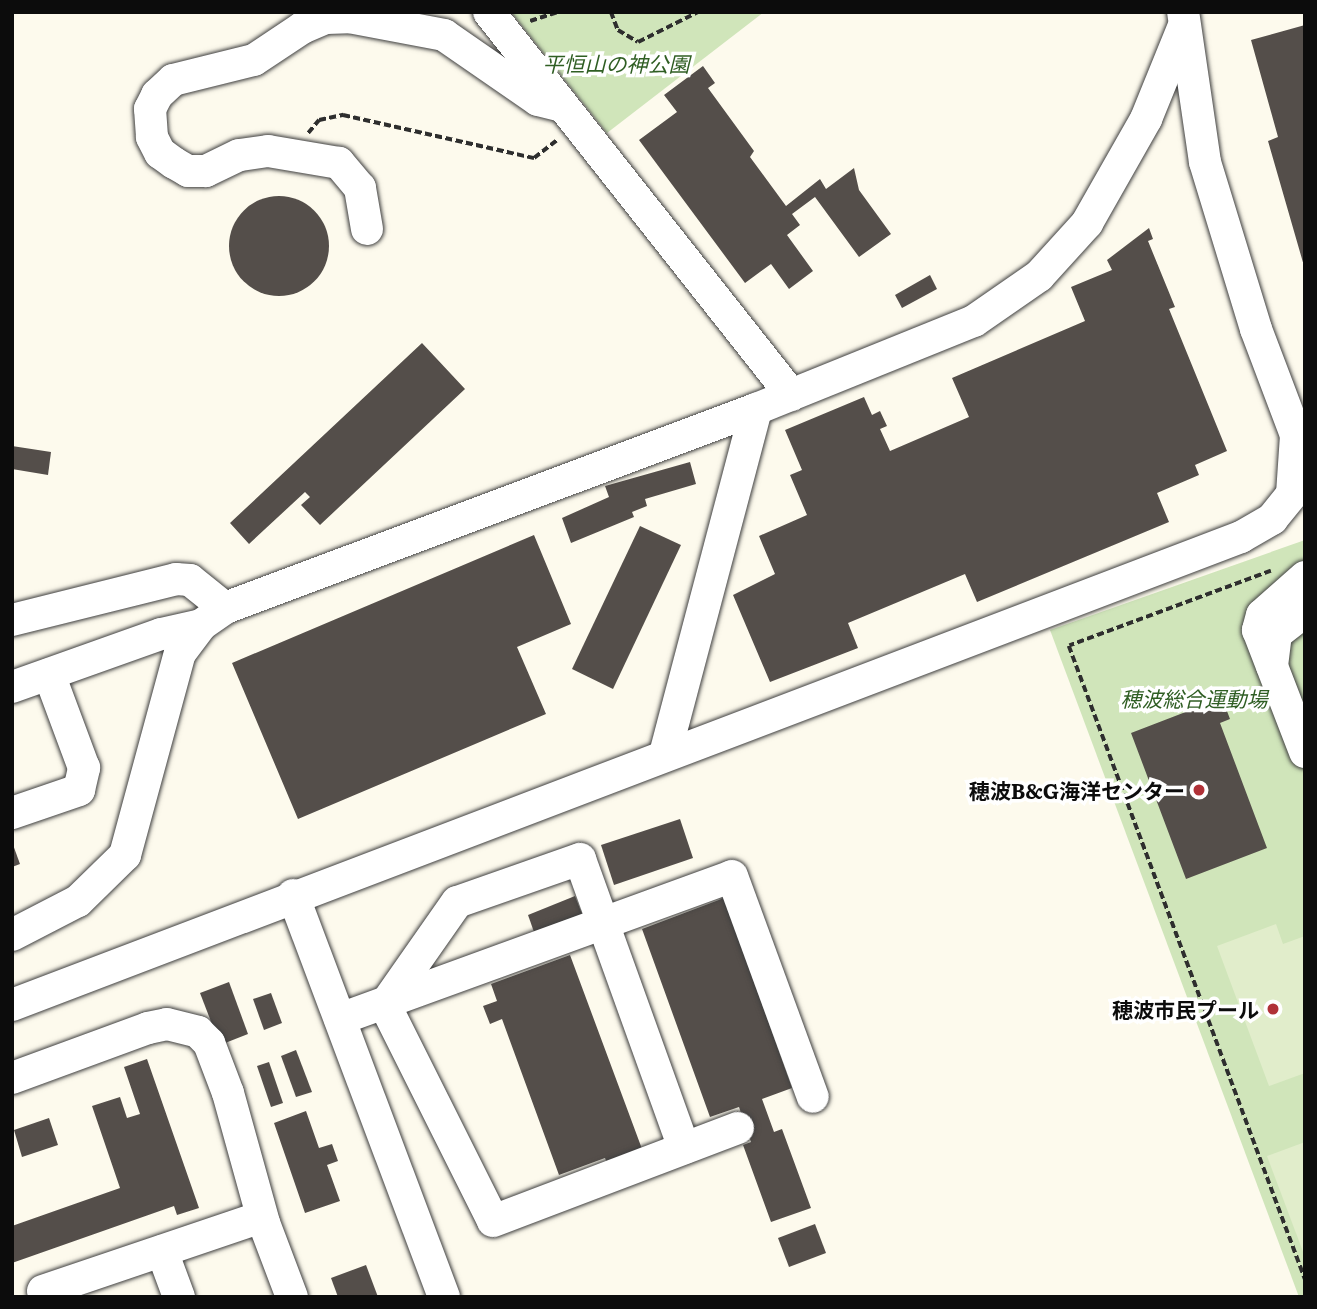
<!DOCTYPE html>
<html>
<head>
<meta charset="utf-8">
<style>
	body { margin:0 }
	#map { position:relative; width:1317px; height:1309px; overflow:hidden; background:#fdfaed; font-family:Literata,"Noto Sans JP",serif }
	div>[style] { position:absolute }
	.green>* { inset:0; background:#d0e5ba }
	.pitch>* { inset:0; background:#e1edcb }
	.building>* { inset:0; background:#544e4a }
	.round { border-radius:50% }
	.path>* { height:3.5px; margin-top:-1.75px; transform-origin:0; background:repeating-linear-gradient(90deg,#2e2e2e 0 7px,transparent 0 10.5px) }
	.roads { filter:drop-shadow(0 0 2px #3f3f3f) drop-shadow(0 0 2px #3f3f3f) }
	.minor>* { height:32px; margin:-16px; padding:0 16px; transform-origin:16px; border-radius:16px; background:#fff }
	.dots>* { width:19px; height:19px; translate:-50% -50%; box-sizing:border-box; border:4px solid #fff; border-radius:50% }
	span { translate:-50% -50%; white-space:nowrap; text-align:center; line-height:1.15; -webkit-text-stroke:7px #fff; paint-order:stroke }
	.park-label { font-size:21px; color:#2f5e23; font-style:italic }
	.poi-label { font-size:21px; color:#0c0c0c; font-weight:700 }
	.right { translate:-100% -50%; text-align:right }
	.frame { position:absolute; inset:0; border:14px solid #0c0c0c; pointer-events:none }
</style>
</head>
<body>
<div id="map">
	<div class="green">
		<div style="clip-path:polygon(511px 12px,764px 12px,607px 133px)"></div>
		<div style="clip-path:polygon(1305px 540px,1305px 1297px,1299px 1297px,1050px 630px)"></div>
	</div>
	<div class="pitch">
		<div style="clip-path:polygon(1276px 924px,1283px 944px,1305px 936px,1305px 1073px,1269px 1086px,1217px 946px)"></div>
		<div style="clip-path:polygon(1305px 1142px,1305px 1257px,1267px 1156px)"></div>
	</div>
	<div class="building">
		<div style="clip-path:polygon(1305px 25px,1305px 266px,1304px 266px,1268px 141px,1278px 137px,1251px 40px)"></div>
		<div style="clip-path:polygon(703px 66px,715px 83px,708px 88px,754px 151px,750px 157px,786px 206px,820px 179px,826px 189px,854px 168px,859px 190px,891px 234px,859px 257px,815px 197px,792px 214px,800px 225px,787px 235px,813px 271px,789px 289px,771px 264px,745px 283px,639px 140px,677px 112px,664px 95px)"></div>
		<div class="round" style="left:229px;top:196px;width:100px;height:100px"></div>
		<div style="clip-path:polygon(1149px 228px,1153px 239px,1148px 241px,1175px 307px,1169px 309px,1227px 451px,1195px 465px,1199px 475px,1157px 493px,1169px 522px,977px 602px,965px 574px,848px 623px,858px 648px,770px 682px,733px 595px,775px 574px,759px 536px,807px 515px,790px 475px,802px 470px,785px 430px,864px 397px,872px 415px,880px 411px,887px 426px,880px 429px,890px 451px,969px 417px,952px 378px,1085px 321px,1071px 287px,1112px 270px,1107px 260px)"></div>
		<div style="clip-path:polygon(930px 275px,937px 289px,902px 308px,895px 295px)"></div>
		<div style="clip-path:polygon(422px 343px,465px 389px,320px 525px,301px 505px,310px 497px,305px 492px,249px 544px,230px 523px)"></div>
		<div style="clip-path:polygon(12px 446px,51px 452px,48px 475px,12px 469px)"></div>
		<div style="clip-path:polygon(690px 462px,696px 484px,645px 499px,647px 506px,632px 512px,634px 517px,571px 543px,562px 518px,609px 497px,605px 486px)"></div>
		<div style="clip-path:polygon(640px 526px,681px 545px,613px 689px,572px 669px)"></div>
		<div style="clip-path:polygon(534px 535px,571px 624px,517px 647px,546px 714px,298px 819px,232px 663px)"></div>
		<div style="clip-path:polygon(1222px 698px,1230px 719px,1220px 723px,1267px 848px,1186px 879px,1131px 733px)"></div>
		<div style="clip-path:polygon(680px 819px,693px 858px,614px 885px,601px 845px)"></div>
		<div style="clip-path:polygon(12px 842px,20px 864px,12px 867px)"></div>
		<div style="clip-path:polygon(575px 896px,582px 914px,534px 932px,528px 915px)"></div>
		<div style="clip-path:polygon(724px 898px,792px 1088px,762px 1099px,774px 1132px,782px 1129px,811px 1208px,771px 1222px,743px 1145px,751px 1142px,739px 1107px,710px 1117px,642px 929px)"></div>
		<div style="clip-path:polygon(570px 955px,645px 1157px,610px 1170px,605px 1158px,559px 1175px,502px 1019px,490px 1024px,483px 1006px,497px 1001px,491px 984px)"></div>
		<div style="clip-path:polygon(229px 982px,248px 1034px,220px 1045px,200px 993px)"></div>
		<div style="clip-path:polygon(271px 993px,282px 1023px,264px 1030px,253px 999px)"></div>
		<div style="clip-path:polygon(296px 1050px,312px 1092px,296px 1097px,281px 1056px)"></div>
		<div style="clip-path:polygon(147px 1059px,199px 1208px,177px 1215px,174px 1206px,12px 1263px,12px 1226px,120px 1188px,92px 1106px,120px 1097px,127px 1118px,140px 1114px,124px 1067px)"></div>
		<div style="clip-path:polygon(269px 1062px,283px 1103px,271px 1107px,257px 1066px)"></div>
		<div style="clip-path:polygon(306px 1111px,319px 1148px,332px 1144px,338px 1161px,327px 1165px,340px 1201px,305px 1213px,274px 1123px)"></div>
		<div style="clip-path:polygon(49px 1118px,58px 1145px,22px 1157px,14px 1130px)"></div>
		<div style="clip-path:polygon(815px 1224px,826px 1253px,789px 1267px,778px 1238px)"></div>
		<div style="clip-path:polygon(366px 1265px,378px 1297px,338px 1297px,331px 1278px)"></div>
	</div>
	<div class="path">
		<div style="left:611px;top:12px;width:19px;rotate:69deg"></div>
		<div style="left:618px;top:30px;width:23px;rotate:31deg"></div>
		<div style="left:638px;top:42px;width:67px;rotate:-26.6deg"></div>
		<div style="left:530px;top:21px;width:29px;rotate:-18deg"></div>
		<div style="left:308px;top:133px;width:17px;rotate:-50deg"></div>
		<div style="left:319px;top:120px;width:25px;rotate:-12deg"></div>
		<div style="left:343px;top:115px;width:196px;rotate:12.7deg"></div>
		<div style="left:534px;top:158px;width:31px;rotate:-38deg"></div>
		<div style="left:1271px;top:571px;width:215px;rotate:159.6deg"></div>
		<div style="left:1069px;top:646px;width:676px;rotate:69.55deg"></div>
	</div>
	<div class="roads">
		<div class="minor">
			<div style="left:489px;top:12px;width:488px;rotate:51.7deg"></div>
			<div style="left:367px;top:229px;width:42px;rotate:-99.7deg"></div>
			<div style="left:360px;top:188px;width:33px;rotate:-130deg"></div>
			<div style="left:339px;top:163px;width:72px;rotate:-170.4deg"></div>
			<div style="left:268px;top:151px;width:29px;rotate:172deg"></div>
			<div style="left:239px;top:155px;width:37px;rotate:154deg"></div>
			<div style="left:206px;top:171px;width:18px;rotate:180deg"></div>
			<div style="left:188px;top:171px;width:16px;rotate:-150deg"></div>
			<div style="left:174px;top:163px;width:17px;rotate:-144deg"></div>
			<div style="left:160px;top:153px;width:18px;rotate:-117deg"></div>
			<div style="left:152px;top:137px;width:28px;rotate:-94deg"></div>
			<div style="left:150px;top:109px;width:16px;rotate:-63deg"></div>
			<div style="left:157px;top:95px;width:22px;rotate:-43deg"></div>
			<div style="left:173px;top:80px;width:83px;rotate:-13.9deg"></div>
			<div style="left:254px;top:60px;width:58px;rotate:-33.7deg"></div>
			<div style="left:302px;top:28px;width:26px;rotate:-23deg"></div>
			<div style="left:326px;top:18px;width:23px;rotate:-2deg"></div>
			<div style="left:349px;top:17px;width:97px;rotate:10.7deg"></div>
			<div style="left:444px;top:35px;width:114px;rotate:34.7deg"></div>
			<div style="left:538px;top:100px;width:25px;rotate:14deg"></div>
			<div style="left:1305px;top:577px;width:57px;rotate:138.5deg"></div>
			<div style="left:1262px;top:615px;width:16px;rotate:105deg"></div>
			<div style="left:1258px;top:630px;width:131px;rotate:68.9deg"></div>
			<div style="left:12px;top:620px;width:169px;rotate:-14deg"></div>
			<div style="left:176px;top:579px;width:14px;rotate:4deg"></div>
			<div style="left:190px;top:580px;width:45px;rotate:38.7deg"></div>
			<div style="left:1272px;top:666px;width:32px;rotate:-83deg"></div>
			<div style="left:1276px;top:634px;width:37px;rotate:-38deg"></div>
			<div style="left:12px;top:687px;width:158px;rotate:-19.6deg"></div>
			<div style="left:161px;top:634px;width:41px;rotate:-12.7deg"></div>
			<div style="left:665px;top:754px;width:357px;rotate:-75.2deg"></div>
			<div style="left:12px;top:813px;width:71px;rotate:-18.9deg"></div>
			<div style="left:79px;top:790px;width:23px;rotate:-77deg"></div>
			<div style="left:84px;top:768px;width:100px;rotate:-110.4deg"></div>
			<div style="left:293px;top:895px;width:429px;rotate:69.4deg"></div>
			<div style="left:12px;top:935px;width:74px;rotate:-27.3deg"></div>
			<div style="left:78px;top:901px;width:66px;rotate:-44.4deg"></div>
			<div style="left:125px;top:855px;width:209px;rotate:-74.8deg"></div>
			<div style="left:180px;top:653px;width:35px;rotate:-53deg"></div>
			<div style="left:201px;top:625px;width:29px;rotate:-35deg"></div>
			<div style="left:225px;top:608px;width:567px;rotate:-20.54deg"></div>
			<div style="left:756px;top:409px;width:235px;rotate:-22deg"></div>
			<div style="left:974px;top:321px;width:79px;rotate:-34.7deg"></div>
			<div style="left:1039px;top:276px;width:72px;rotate:-47.8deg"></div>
			<div style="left:1087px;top:223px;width:120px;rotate:-60.4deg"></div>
			<div style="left:1146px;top:119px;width:98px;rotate:-67.9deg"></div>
			<div style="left:12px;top:1005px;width:1315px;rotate:-20.85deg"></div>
			<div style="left:1241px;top:537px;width:36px;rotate:-30deg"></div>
			<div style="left:1272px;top:519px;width:32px;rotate:-51deg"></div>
			<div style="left:1292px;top:494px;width:59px;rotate:-86.1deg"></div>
			<div style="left:1296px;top:435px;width:113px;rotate:-110.7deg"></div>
			<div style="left:1256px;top:329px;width:175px;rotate:-107deg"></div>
			<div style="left:1205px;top:162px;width:152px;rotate:-98.3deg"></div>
			<div style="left:340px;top:1019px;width:417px;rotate:-20deg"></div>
			<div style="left:732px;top:876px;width:235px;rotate:69.9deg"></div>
			<div style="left:12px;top:1078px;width:145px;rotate:-20.2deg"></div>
			<div style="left:148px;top:1028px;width:19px;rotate:-12deg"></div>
			<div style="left:167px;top:1024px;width:32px;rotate:14deg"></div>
			<div style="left:198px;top:1032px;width:16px;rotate:45deg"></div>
			<div style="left:209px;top:1043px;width:53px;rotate:69.2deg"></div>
			<div style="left:228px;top:1093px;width:135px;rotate:74.5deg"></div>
			<div style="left:264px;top:1223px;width:79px;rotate:69.3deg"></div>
			<div style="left:684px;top:1148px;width:307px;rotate:-109.8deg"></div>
			<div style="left:580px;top:859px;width:130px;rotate:160.7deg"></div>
			<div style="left:457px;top:902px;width:126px;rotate:125deg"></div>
			<div style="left:385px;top:1005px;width:241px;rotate:63.4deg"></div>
			<div style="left:493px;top:1221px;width:262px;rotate:-20.8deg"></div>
			<div style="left:162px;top:1251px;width:49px;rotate:69.7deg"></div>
			<div style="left:43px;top:1291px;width:231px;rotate:-18.7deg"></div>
		</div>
	</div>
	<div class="dots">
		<div style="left:1199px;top:790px;background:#b03137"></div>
		<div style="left:1273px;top:1009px;background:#b03137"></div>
	</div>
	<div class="park-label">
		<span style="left:616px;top:63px">平恒山の神公園</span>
		<span style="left:1194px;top:698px">穂波総合運動場</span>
	</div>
	<div class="poi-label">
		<span class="right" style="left:1185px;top:790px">穂波B&amp;G海洋センター</span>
		<span class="right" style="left:1259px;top:1009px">穂波市民プール</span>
	</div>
	<div class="frame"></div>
</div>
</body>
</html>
